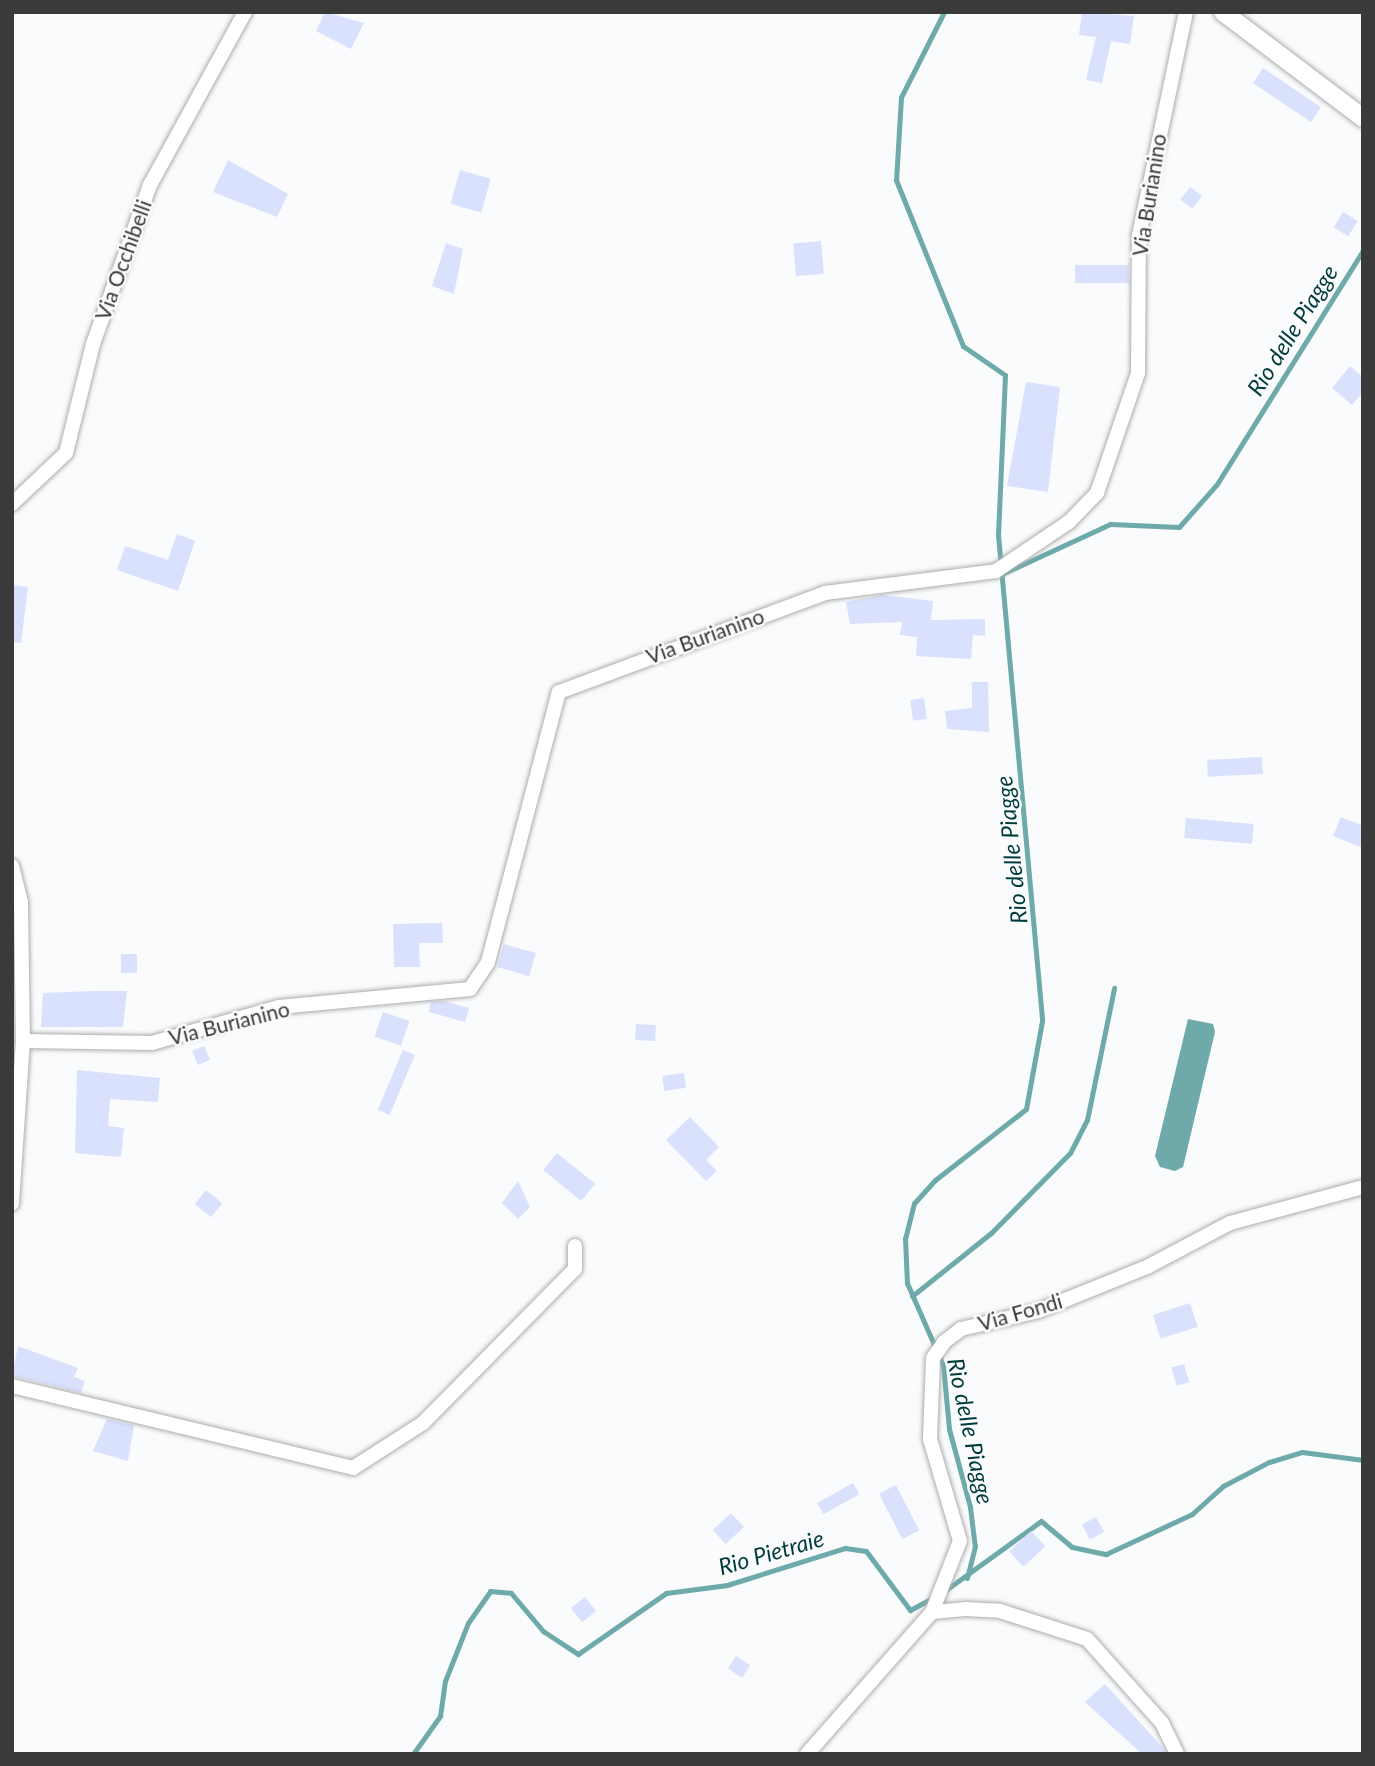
<!DOCTYPE html>
<style>
body{margin:0}
#map{position:relative;width:1375px;height:1766px;overflow:hidden;background:#fafbfc;font-family:Lato,sans-serif}
div>[style]{position:absolute}
[style*='--x']{left:calc(var(--x)*1px);top:calc(var(--y)*1px);width:calc(var(--w)*1px);rotate:calc(var(--a)*1deg)}
.water>*{inset:0;background:#6daaa9}
.stream>*{height:5px;margin:-2.5px;padding:0 2.5px;transform-origin:2.5px;border-radius:2.5px;background:#6daaa9}
.building>*{inset:0;background:#dae1fd;transform-origin:0 0}
.roads{filter:drop-shadow(0 0 2px #acadae) drop-shadow(0 0 2px #acadae)}
.minor>*{height:14px;margin:-7px;padding:0 7px;transform-origin:7px;border-radius:7px;background:#fff}
.tertiary>*{height:18px;margin:-9px;padding:0 9px;transform-origin:9px;border-radius:9px;background:#fff}
span{translate:-50% -50%;white-space:nowrap;text-align:center;line-height:1.15;-webkit-text-stroke:5px #fafbfc;paint-order:stroke}
.street-label{font-size:21px;color:#3a3a3a}
.water-label{font-size:23px;color:#003b3c;font-style:italic}
.frame{position:absolute;inset:0;border:14px solid #3a3a3a;pointer-events:none}
</style>
<div id="map">
<div class="water">
<i style="clip-path:polygon(1188px 1019px,1213px 1024px,1215px 1032px,1183px 1167px,1175px 1171px,1160px 1167px,1155px 1156px)"></i>
</div>
<div class="stream">
<i style="--x:944;--y:12;--w:95;--a:116.8"></i>
<i style="--x:901;--y:97;--w:83;--a:93.4"></i>
<i style="--x:896;--y:180;--w:179;--a:68"></i>
<i style="--x:963;--y:346;--w:51;--a:34.6"></i>
<i style="--x:1005;--y:375;--w:160;--a:92.5"></i>
<i style="--x:998;--y:535;--w:488;--a:84.8"></i>
<i style="--x:1042;--y:1021;--w:89;--a:100.3"></i>
<i style="--x:1026;--y:1109;--w:115;--a:142"></i>
<i style="--x:935;--y:1180;--w:31;--a:132"></i>
<i style="--x:914;--y:1203;--w:36;--a:104"></i>
<i style="--x:905;--y:1238;--w:45;--a:87.5"></i>
<i style="--x:907;--y:1283;--w:90;--a:66.3"></i>
<i style="--x:943;--y:1365;--w:64;--a:84.6"></i>
<i style="--x:949;--y:1429;--w:81;--a:74.9"></i>
<i style="--x:970;--y:1507;--w:39;--a:83"></i>
<i style="--x:975;--y:1546;--w:33;--a:104"></i>
<i style="--x:1004;--y:573;--w:117;--a:-24.8"></i>
<i style="--x:1110;--y:524;--w:69;--a:2.5"></i>
<i style="--x:1179;--y:527;--w:57;--a:-48.5"></i>
<i style="--x:1217;--y:484;--w:276;--a:-58"></i>
<i style="--x:912;--y:1296;--w:101;--a:-38.6"></i>
<i style="--x:991;--y:1233;--w:112;--a:-45.4"></i>
<i style="--x:1070;--y:1153;--w:37;--a:-63"></i>
<i style="--x:1087;--y:1120;--w:135;--a:-78.4"></i>
<i style="--x:943;--y:1592;--w:121;--a:-35.9"></i>
<i style="--x:1041;--y:1521;--w:40;--a:40"></i>
<i style="--x:1072;--y:1547;--w:35;--a:12"></i>
<i style="--x:1106;--y:1554;--w:95;--a:-24.9"></i>
<i style="--x:1192;--y:1514;--w:42;--a:-42.1"></i>
<i style="--x:1223;--y:1486;--w:52;--a:-27.6"></i>
<i style="--x:1269;--y:1462;--w:34;--a:-17"></i>
<i style="--x:1302;--y:1452;--w:62;--a:7.5"></i>
<i style="--x:413;--y:1754;--w:47;--a:-54.6"></i>
<i style="--x:440;--y:1716;--w:35;--a:-82"></i>
<i style="--x:445;--y:1681;--w:62;--a:-68.4"></i>
<i style="--x:468;--y:1623;--w:39;--a:-55"></i>
<i style="--x:490;--y:1591;--w:21;--a:5"></i>
<i style="--x:511;--y:1593;--w:50;--a:49.9"></i>
<i style="--x:543;--y:1631;--w:42;--a:33.3"></i>
<i style="--x:578;--y:1654;--w:107;--a:-34.7"></i>
<i style="--x:666;--y:1593;--w:62;--a:-7.5"></i>
<i style="--x:727;--y:1585;--w:124;--a:-17.4"></i>
<i style="--x:845;--y:1548;--w:21;--a:8"></i>
<i style="--x:866;--y:1551;--w:74;--a:53.3"></i>
<i style="--x:910;--y:1610;--w:27;--a:-28"></i>
</div>
<div class="building">
<i style="clip-path:polygon(325px 12px,364px 23px,351px 49px,316px 31px)"></i>
<i style="clip-path:polygon(1082px 12px,1134px 16px,1130px 44px,1111px 41px,1102px 83px,1086px 80px,1096px 37px,1079px 35px)"></i>
<i style="left:1263px;top:68px;width:70px;height:18px;rotate:34deg"></i>
<i style="clip-path:polygon(228px 160px,288px 194px,277px 217px,213px 192px)"></i>
<i style="left:460px;top:170px;width:32px;height:35px;rotate:16deg"></i>
<i style="left:1190px;top:187px;width:15px;height:16px;rotate:37deg"></i>
<i style="left:1343px;top:212px;width:17px;height:18px;rotate:31deg"></i>
<i style="left:821px;top:241px;width:33px;height:28px;rotate:85deg"></i>
<i style="clip-path:polygon(446px 243px,463px 249px,454px 294px,432px 286px)"></i>
<i style="left:1129px;top:265px;width:18px;height:54px;rotate:90deg"></i>
<i style="clip-path:polygon(1350px 366px,1363px 377px,1363px 392px,1352px 405px,1332px 388px)"></i>
<i style="clip-path:polygon(1026px 382px,1060px 387px,1048px 492px,1007px 486px)"></i>
<i style="clip-path:polygon(177px 534px,195px 541px,178px 591px,117px 570px,125px 546px,168px 560px)"></i>
<i style="clip-path:polygon(12px 585px,28px 587px,21px 643px,12px 642px)"></i>
<i style="clip-path:polygon(882px 595px,933px 601px,931px 620px,985px 619px,985px 636px,973px 635px,971px 659px,916px 656px,917px 637px,900px 635px,902px 622px,850px 624px,846px 602px)"></i>
<i style="clip-path:polygon(972px 682px,988px 682px,989px 732px,947px 729px,945px 711px,972px 708px)"></i>
<i style="left:924px;top:698px;width:21px;height:14px;rotate:82deg"></i>
<i style="left:1262px;top:757px;width:17px;height:55px;rotate:87deg"></i>
<i style="clip-path:polygon(1341px 817px,1363px 826px,1363px 848px,1333px 836px)"></i>
<i style="left:1186px;top:818px;width:68px;height:20px;rotate:5deg"></i>
<i style="clip-path:polygon(442px 923px,443px 943px,419px 943px,420px 967px,394px 967px,393px 924px)"></i>
<i style="left:504px;top:944px;width:33px;height:24px;rotate:16deg"></i>
<i style="left:121px;top:954px;width:16px;height:19px"></i>
<i style="clip-path:polygon(93px 991px,127px 991px,123px 1027px,41px 1027px,43px 993px)"></i>
<i style="clip-path:polygon(444px 1001px,469px 1008px,465px 1022px,429px 1012px,431px 1002px)"></i>
<i style="left:383px;top:1012px;width:28px;height:26px;rotate:19deg"></i>
<i style="left:636px;top:1024px;width:20px;height:16px;rotate:3deg"></i>
<i style="left:204px;top:1046px;width:15px;height:13px;rotate:67deg"></i>
<i style="left:403px;top:1050px;width:13px;height:65px;rotate:23deg"></i>
<i style="clip-path:polygon(77px 1070px,160px 1078px,158px 1102px,110px 1099px,108px 1126px,124px 1128px,121px 1157px,75px 1153px)"></i>
<i style="left:684px;top:1073px;width:15px;height:22px;rotate:82deg"></i>
<i style="clip-path:polygon(690px 1117px,719px 1147px,706px 1160px,717px 1171px,706px 1181px,666px 1140px)"></i>
<i style="left:557px;top:1153px;width:49px;height:22px;rotate:39deg"></i>
<i style="clip-path:polygon(518px 1181px,530px 1207px,518px 1219px,502px 1203px)"></i>
<i style="left:206px;top:1190px;width:21px;height:18px;rotate:39deg"></i>
<i style="left:1190px;top:1303px;width:25px;height:39px;rotate:72deg"></i>
<i style="clip-path:polygon(18px 1346px,78px 1368px,74px 1377px,85px 1381px,81px 1393px,12px 1376px)"></i>
<i style="left:1184px;top:1364px;width:19px;height:13px;rotate:74deg"></i>
<i style="clip-path:polygon(107px 1419px,134px 1425px,128px 1461px,93px 1451px)"></i>
<i style="left:853px;top:1483px;width:13px;height:41px;rotate:61deg"></i>
<i style="left:896px;top:1485px;width:51px;height:19px;rotate:63deg"></i>
<i style="left:731px;top:1513px;width:19px;height:25px;rotate:47deg"></i>
<i style="left:1096px;top:1517px;width:17px;height:16px;rotate:62deg"></i>
<i style="left:1031px;top:1531px;width:21px;height:30px;rotate:47deg"></i>
<i style="left:585px;top:1597px;width:18px;height:18px;rotate:52deg"></i>
<i style="left:736px;top:1656px;width:17px;height:15px;rotate:33deg"></i>
<i style="clip-path:polygon(1105px 1684px,1165px 1750px,1166px 1754px,1142px 1754px,1085px 1702px)"></i>
</div>
<div class="roads">
<div class="minor">
<i style="--x:12;--y:504;--w:74;--a:-43.4"></i>
<i style="--x:66;--y:453;--w:112;--a:-76.1"></i>
<i style="--x:93;--y:344;--w:169;--a:-70.3"></i>
<i style="--x:150;--y:185;--w:197;--a:-61.2"></i>
<i style="--x:12;--y:866;--w:37;--a:76"></i>
<i style="--x:21;--y:902;--w:139;--a:89.2"></i>
<i style="--x:23;--y:1041;--w:163;--a:93.9"></i>
<i style="--x:23;--y:1041;--w:129;--a:0.9"></i>
<i style="--x:152;--y:1043;--w:132;--a:-15.8"></i>
<i style="--x:279;--y:1007;--w:192;--a:-5.4"></i>
<i style="--x:470;--y:989;--w:32;--a:-56"></i>
<i style="--x:488;--y:962;--w:279;--a:-75.3"></i>
<i style="--x:559;--y:692;--w:284;--a:-20.4"></i>
<i style="--x:825;--y:593;--w:172;--a:-7.3"></i>
<i style="--x:996;--y:571;--w:88;--a:-33.9"></i>
<i style="--x:1069;--y:522;--w:40;--a:-46"></i>
<i style="--x:1097;--y:493;--w:127;--a:-71.1"></i>
<i style="--x:1138;--y:373;--w:138;--a:-89.6"></i>
<i style="--x:1139;--y:235;--w:228;--a:-78.1"></i>
<i style="--x:12;--y:1386;--w:351;--a:13.5"></i>
<i style="--x:353;--y:1468;--w:83;--a:-32.7"></i>
<i style="--x:423;--y:1423;--w:216;--a:-45.4"></i>
<i style="--x:575;--y:1269;--w:23;--a:-90"></i>
<i style="--x:932;--y:1612;--w:76;--a:-68.5"></i>
<i style="--x:960;--y:1541;--w:106;--a:-106.4"></i>
<i style="--x:930;--y:1439;--w:81;--a:-87.9"></i>
<i style="--x:933;--y:1358;--w:19;--a:-55"></i>
<i style="--x:944;--y:1342;--w:21;--a:-37"></i>
<i style="--x:961;--y:1329;--w:79;--a:-13.2"></i>
<i style="--x:1038;--y:1311;--w:118;--a:-22"></i>
<i style="--x:1147;--y:1267;--w:94;--a:-27.9"></i>
<i style="--x:1230;--y:1223;--w:138;--a:-15.1"></i>
<i style="--x:807;--y:1754;--w:189;--a:-48.6"></i>
<i style="--x:932;--y:1612;--w:33;--a:-5"></i>
<i style="--x:965;--y:1609;--w:35;--a:3"></i>
<i style="--x:1000;--y:1611;--w:91;--a:17.8"></i>
<i style="--x:1087;--y:1639;--w:113;--a:48.2"></i>
<i style="--x:1162;--y:1723;--w:34;--a:64"></i>
</div>
<div class="tertiary">
<i style="--x:1223;--y:12;--w:176;--a:37.1"></i>
</div>
</div>
<div class="street-label">
<span style="left:1149px;top:195px;rotate:-81deg">Via Burianino</span>
<span style="left:123px;top:260px;rotate:-70deg">Via Occhibelli</span>
<span style="left:705px;top:636px;rotate:-20deg">Via Burianino</span>
<span style="left:229px;top:1023px;rotate:-14deg">Via Burianino</span>
<span style="left:1020px;top:1312px;rotate:-16deg">Via Fondi</span>
</div>
<div class="water-label">
<span style="left:1292px;top:330px;rotate:-58deg">Rio delle Piagge</span>
<span style="left:1011px;top:850px;rotate:-96deg">Rio delle Piagge</span>
<span style="left:971px;top:1431px;rotate:78deg">Rio delle Piagge</span>
<span style="left:771px;top:1552px;rotate:-16deg">Rio Pietraie</span>
</div>
<div class="frame"></div>
</div>
